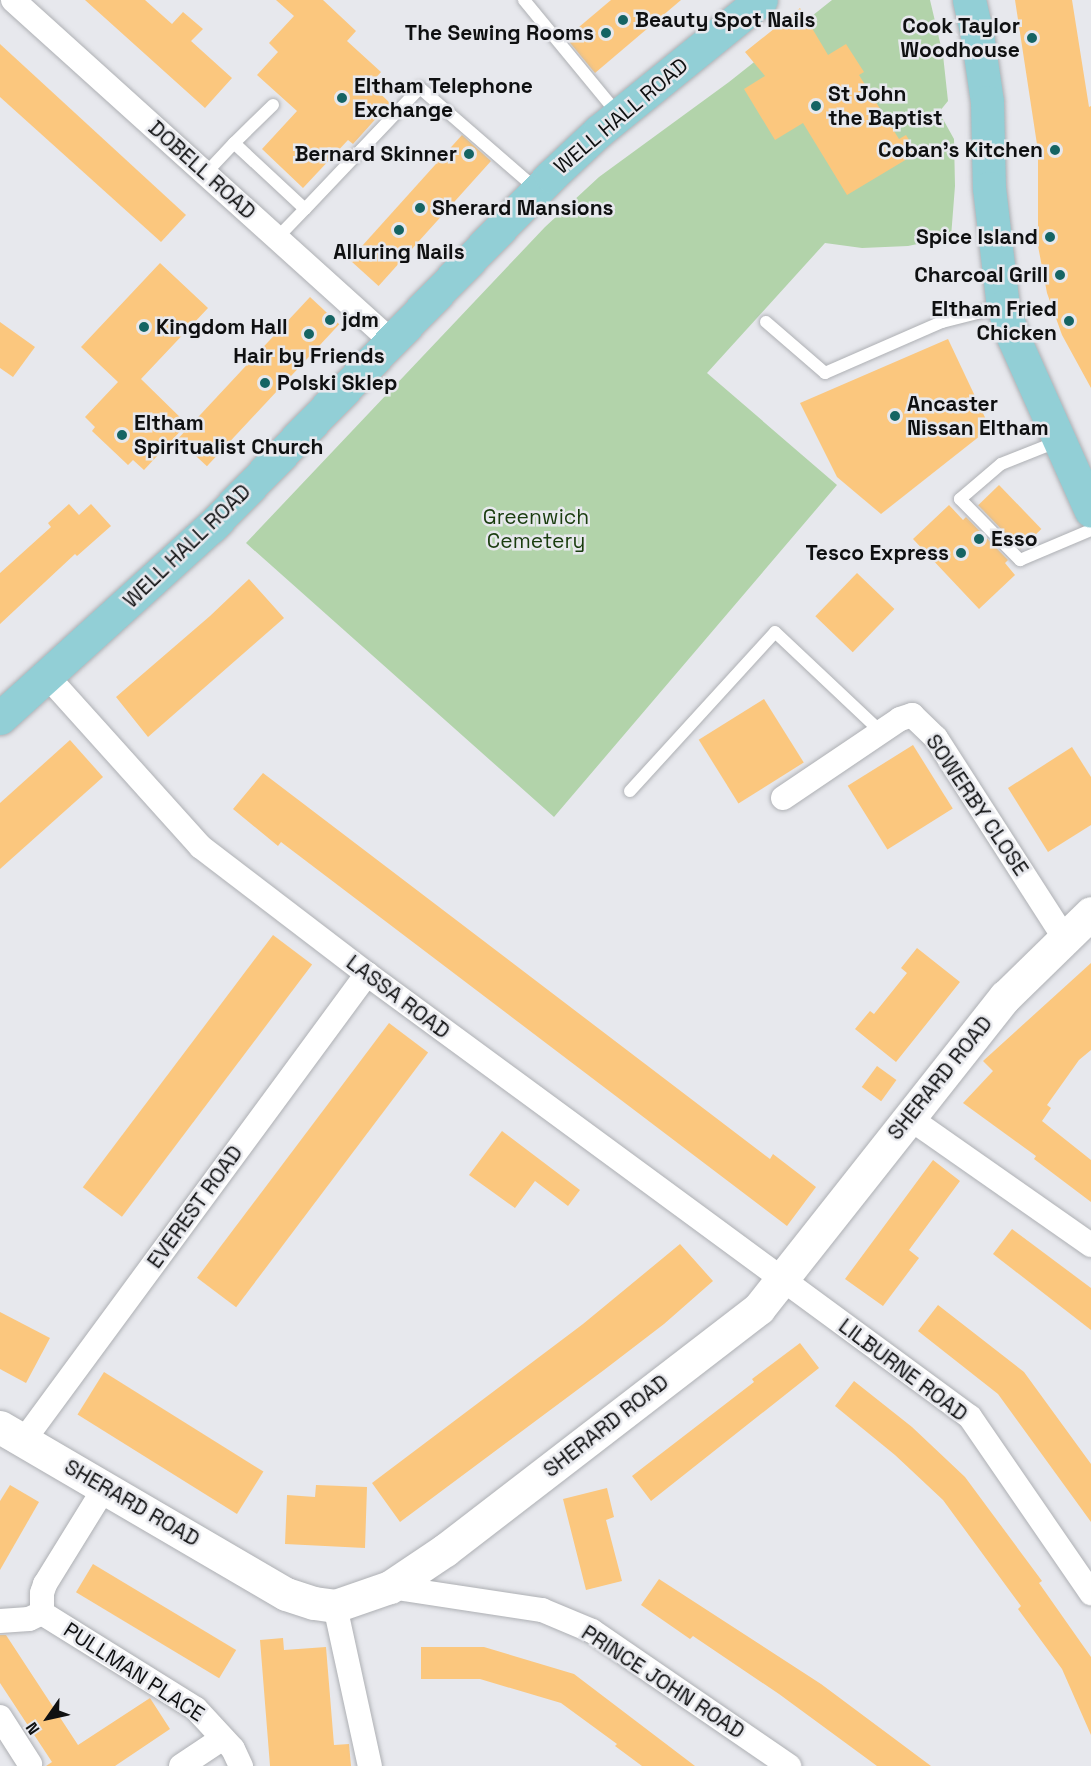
<!DOCTYPE html>
<style>
body{margin:0}
#map{position:relative;width:1091px;height:1766px;overflow:hidden;background:#e7e8ed;font-family:"Space Grotesk",sans-serif}
div>[style]{position:absolute}
[style*='--x']{left:calc(var(--x)*1px);top:calc(var(--y)*1px);width:calc(var(--w)*1px);rotate:calc(var(--a)*1deg)}
.green>*{inset:0;background:#b2d3aa}
.building>*{inset:0;background:#fbc77e;transform-origin:0 0}
.roads{filter:drop-shadow(0 0 2px #aeb0b4) drop-shadow(0 0 2px #aeb0b4)}
.lane>*{height:12px;margin:-6px;padding:0 6px;transform-origin:6px;border-radius:6px;background:#fff}
.street>*{height:24px;margin:-12px;padding:0 12px;transform-origin:12px;border-radius:12px;background:#fff}
.secondary>*{height:33px;margin:-16.5px;padding:0 16.5px;transform-origin:16.5px;border-radius:16.5px;background:#fff}
.primary>*{height:33px;margin:-16.5px;padding:0 16.5px;transform-origin:16.5px;border-radius:16.5px;background:#92cfd6}
.dots>*{width:16px;height:16px;translate:-50% -50%;box-sizing:border-box;border:3px solid #e7e8ed;border-radius:50%}
span{translate:-50% -50%;white-space:nowrap;text-align:center;line-height:1.15;-webkit-text-stroke:5px #e7e8ed;paint-order:stroke}
.poi-label{font-size:21px;color:#0f1011;font-weight:700}
.left{translate:0 -50%;text-align:left}
.right{translate:-100% -50%;text-align:right}
.street-label{font-size:21px;color:#0f1011}
.park-label{font-size:21px;color:#193c0e}
.north{position:absolute;left:18px;top:1688px;width:60px;height:60px;-webkit-text-stroke:4px #e7e8ed;paint-order:stroke;rotate:236deg;font-size:16px;font-weight:700;line-height:24px;text-align:center;color:#0f1011}
.north::after{content:'';display:block;margin:auto;width:21px;height:27px;background:#0f1011;clip-path:polygon(50% 0,100% 100%,50% 72%,0 100%)}
</style>
<div id="map">
<div class="green">
<i style="clip-path:polygon(832px 0,930px 0,943px 55px,948px 101px,939px 112px,954px 139px,955px 186px,951px 237px,908px 246px,862px 248px,825px 243px,707px 373px,837px 485px,554px 817px,246px 543px,545px 227px,599px 177px,729px 82px)"></i>
</div>
<div class="building">
<i style="clip-path:polygon(85px 0,145px 0,172px 24px,183px 12px,203px 29px,191px 41px,232px 78px,205px 108px)"></i>
<i style="clip-path:polygon(276px 0,323px 0,356px 31px,347px 41px,381px 72px,370px 84px,390px 103px,353px 144px,348px 140px,303px 188px,262px 149px,297px 111px,257px 75px,278px 52px,269px 43px,294px 16px)"></i>
<i style="clip-path:polygon(611px 0,681px 0,595px 73px,566px 38px)"></i>
<i style="clip-path:polygon(1015px 0,1072px 0,1089px 107px,1091px 106px,1091px 388px,1062px 335px,1047px 293px,1038px 246px,1038px 151px)"></i>
<i style="clip-path:polygon(800px 8px,828px 55px,846px 44px,864px 72px,859px 75px,899px 139px,906px 135px,917px 153px,847px 195px,803px 123px,775px 140px,744px 89px,765px 76px,745px 52px)"></i>
<i style="clip-path:polygon(0 44px,186px 215px,161px 242px,0 97px)"></i>
<i style="left:462px;top:135px;width:39px;height:168px;rotate:42deg"></i>
<i style="clip-path:polygon(160px 263px,208px 308px,141px 379px,187px 424px,144px 470px,133px 460px,128px 465px,92px 431px,95px 427px,85px 417px,118px 382px,81px 347px)"></i>
<i style="left:310px;top:297px;width:40px;height:194px;rotate:43deg"></i>
<i style="clip-path:polygon(0 322px,35px 347px,13px 377px,0 368px)"></i>
<i style="clip-path:polygon(948px 339px,990px 428px,881px 514px,837px 477px,800px 403px)"></i>
<i style="left:999px;top:485px;width:61px;height:29px;rotate:46deg"></i>
<i style="clip-path:polygon(69px 504px,79px 515px,91px 504px,111px 526px,77px 556px,75px 554px,0 624px,0 573px,51px 527px,48px 523px)"></i>
<i style="clip-path:polygon(949px 505px,963px 520px,966px 517px,1008px 560px,1005px 563px,1015px 575px,979px 609px,913px 539px)"></i>
<i style="left:857px;top:573px;width:52px;height:60px;rotate:44deg"></i>
<i style="clip-path:polygon(249px 579px,284px 618px,148px 737px,116px 697px,210px 616px)"></i>
<i style="left:764px;top:699px;width:75px;height:77px;rotate:58deg"></i>
<i style="clip-path:polygon(70px 740px,103px 777px,0 869px,0 803px)"></i>
<i style="left:913px;top:745px;width:75px;height:77px;rotate:58deg"></i>
<i style="clip-path:polygon(1072px 747px,1091px 777px,1091px 825px,1048px 852px,1008px 788px)"></i>
<i style="clip-path:polygon(263px 773px,770px 1159px,773px 1154px,816px 1187px,787px 1226px,281px 842px,278px 846px,233px 809px)"></i>
<i style="left:273px;top:935px;width:49px;height:316px;rotate:37deg"></i>
<i style="clip-path:polygon(917px 948px,960px 982px,896px 1062px,855px 1029px,870px 1011px,874px 1014px,907px 973px,901px 968px)"></i>
<i style="clip-path:polygon(1091px 963px,1091px 1050px,1079px 1060px,1047px 1105px,1051px 1108px,1042px 1121px,1091px 1160px,1091px 1202px,1034px 1159px,1036px 1156px,963px 1103px,993px 1071px,983px 1061px)"></i>
<i style="left:389px;top:1023px;width:49px;height:319px;rotate:37deg"></i>
<i style="left:877px;top:1066px;width:24px;height:26px;rotate:36deg"></i>
<i style="clip-path:polygon(502px 1131px,580px 1190px,568px 1206px,535px 1181px,515px 1208px,469px 1175px)"></i>
<i style="clip-path:polygon(933px 1160px,960px 1181px,909px 1250px,919px 1258px,883px 1306px,845px 1279px)"></i>
<i style="clip-path:polygon(1012px 1229px,1091px 1288px,1091px 1330px,993px 1254px)"></i>
<i style="clip-path:polygon(680px 1244px,713px 1281px,664px 1324px,604px 1370px,400px 1522px,372px 1483px,583px 1324px)"></i>
<i style="clip-path:polygon(938px 1305px,1024px 1372px,1091px 1464px,1091px 1522px,998px 1394px,918px 1331px)"></i>
<i style="clip-path:polygon(0 1312px,50px 1338px,26px 1383px,0 1369px)"></i>
<i style="clip-path:polygon(800px 1343px,819px 1368px,651px 1501px,632px 1476px,754px 1382px,752px 1379px)"></i>
<i style="left:104px;top:1372px;width:188px;height:50px;rotate:32deg"></i>
<i style="clip-path:polygon(854px 1381px,912px 1427px,965px 1477px,1042px 1581px,1039px 1583px,1091px 1657px,1091px 1735px,1062px 1669px,1018px 1609px,1021px 1606px,943px 1500px,895px 1455px,835px 1406px)"></i>
<i style="clip-path:polygon(10px 1485px,39px 1502px,0 1570px,0 1501px)"></i>
<i style="clip-path:polygon(316px 1485px,367px 1487px,365px 1548px,285px 1544px,287px 1495px,315px 1497px)"></i>
<i style="clip-path:polygon(607px 1488px,614px 1517px,606px 1520px,622px 1581px,586px 1590px,563px 1499px)"></i>
<i style="left:93px;top:1564px;width:167px;height:33px;rotate:31deg"></i>
<i style="clip-path:polygon(659px 1579px,821px 1684px,931px 1766px,877px 1766px,779px 1694px,693px 1636px,690px 1639px,641px 1605px)"></i>
<i style="clip-path:polygon(0 1635px,6px 1635px,78px 1745px,150px 1698px,170px 1729px,115px 1766px,46px 1766px,52px 1762px,0 1683px)"></i>
<i style="clip-path:polygon(283px 1638px,284px 1650px,326px 1647px,334px 1745px,349px 1744px,351px 1766px,270px 1766px,260px 1640px)"></i>
<i style="clip-path:polygon(421px 1647px,484px 1647px,574px 1674px,695px 1766px,642px 1766px,615px 1746px,617px 1744px,561px 1703px,480px 1679px,421px 1679px)"></i>
</div>
<div class="roads">
<div class="lane">
<i style="--x:524;--y:0;--w:148;--a:50.5"></i>
<i style="--x:273;--y:105;--w:54;--a:135.7"></i>
<i style="--x:234;--y:143;--w:97;--a:42.9"></i>
<i style="--x:305;--y:209;--w:167;--a:-46.5"></i>
<i style="--x:420;--y:88;--w:154;--a:41"></i>
<i style="--x:205;--y:174;--w:42;--a:-46.9"></i>
<i style="--x:278;--y:237;--w:39;--a:-46"></i>
<i style="--x:766;--y:322;--w:78;--a:40.8"></i>
<i style="--x:825;--y:373;--w:128;--a:-23.6"></i>
<i style="--x:942;--y:322;--w:61;--a:-14.3"></i>
<i style="--x:1059;--y:441;--w:62;--a:158.4"></i>
<i style="--x:1001;--y:464;--w:54;--a:139.5"></i>
<i style="--x:960;--y:499;--w:86;--a:45.5"></i>
<i style="--x:1020;--y:560;--w:77;--a:-22.9"></i>
<i style="--x:630;--y:791;--w:215;--a:-47.6"></i>
<i style="--x:775;--y:632;--w:146;--a:43.3"></i>
</div>
<div class="street">
<i style="--x:13;--y:0;--w:509;--a:42.05"></i>
<i style="--x:47;--y:676;--w:230;--a:48"></i>
<i style="--x:201;--y:847;--w:209;--a:37.4"></i>
<i style="--x:367;--y:974;--w:748;--a:36.3"></i>
<i style="--x:970;--y:1417;--w:214;--a:55.5"></i>
<i style="--x:783;--y:798;--w:141;--a:-34"></i>
<i style="--x:900;--y:719;--w:13;--a:-18"></i>
<i style="--x:912;--y:715;--w:33;--a:44"></i>
<i style="--x:936;--y:738;--w:237;--a:57.3"></i>
<i style="--x:908;--y:1117;--w:223;--a:35"></i>
<i style="--x:24;--y:1440;--w:579;--a:-53.65"></i>
<i style="--x:105;--y:1487;--w:114;--a:121.7"></i>
<i style="--x:45;--y:1584;--w:9;--a:108"></i>
<i style="--x:42;--y:1593;--w:20;--a:90"></i>
<i style="--x:42;--y:1613;--w:181;--a:31.9"></i>
<i style="--x:196;--y:1709;--w:54;--a:47.2"></i>
<i style="--x:233;--y:1749;--w:19;--a:65"></i>
<i style="--x:390;--y:1587;--w:154;--a:8.6"></i>
<i style="--x:542;--y:1610;--w:54;--a:22.8"></i>
<i style="--x:592;--y:1631;--w:239;--a:34.4"></i>
<i style="--x:335;--y:1606;--w:164;--a:77.7"></i>
<i style="--x:0;--y:1621;--w:29;--a:-4"></i>
<i style="--x:29;--y:1619;--w:14;--a:-25"></i>
<i style="--x:0;--y:1717;--w:56;--a:57.4"></i>
<i style="--x:181;--y:1766;--w:50;--a:-33.7"></i>
</div>
<div class="secondary">
<i style="--x:0;--y:1427;--w:331;--a:30.3"></i>
<i style="--x:286;--y:1594;--w:29;--a:18"></i>
<i style="--x:314;--y:1603;--w:21;--a:8"></i>
<i style="--x:335;--y:1606;--w:58;--a:-19.1"></i>
<i style="--x:390;--y:1587;--w:66;--a:-33.9"></i>
<i style="--x:445;--y:1550;--w:396;--a:-37.6"></i>
<i style="--x:759;--y:1308;--w:397;--a:-51.7"></i>
<i style="--x:1005;--y:997;--w:120;--a:-44.3"></i>
</div>
<div class="primary">
<i style="--x:969;--y:0;--w:35;--a:77"></i>
<i style="--x:977;--y:34;--w:69;--a:81.6"></i>
<i style="--x:987;--y:102;--w:86;--a:88.7"></i>
<i style="--x:989;--y:188;--w:120;--a:83.3"></i>
<i style="--x:1003;--y:307;--w:34;--a:71"></i>
<i style="--x:1014;--y:339;--w:188;--a:65.9"></i>
<i style="--x:0;--y:718;--w:285;--a:-42.2"></i>
<i style="--x:211;--y:527;--w:489;--a:-45.9"></i>
<i style="--x:551;--y:176;--w:66;--a:-43.2"></i>
<i style="--x:599;--y:131;--w:208;--a:-39"></i>
</div>
</div>
<div class="dots">
<i style="left:623px;top:20px;background:#156463"></i>
<i style="left:606px;top:33px;background:#156463"></i>
<i style="left:1032px;top:38px;background:#156463"></i>
<i style="left:342px;top:98px;background:#156463"></i>
<i style="left:816px;top:106px;background:#156463"></i>
<i style="left:1055px;top:150px;background:#156463"></i>
<i style="left:469px;top:154px;background:#156463"></i>
<i style="left:420px;top:208px;background:#156463"></i>
<i style="left:399px;top:230px;background:#156463"></i>
<i style="left:1050px;top:237px;background:#156463"></i>
<i style="left:1060px;top:275px;background:#156463"></i>
<i style="left:330px;top:320px;background:#156463"></i>
<i style="left:1069px;top:321px;background:#156463"></i>
<i style="left:144px;top:327px;background:#156463"></i>
<i style="left:309px;top:334px;background:#156463"></i>
<i style="left:265px;top:383px;background:#156463"></i>
<i style="left:895px;top:416px;background:#156463"></i>
<i style="left:122px;top:435px;background:#156463"></i>
<i style="left:979px;top:539px;background:#156463"></i>
<i style="left:961px;top:553px;background:#156463"></i>
</div>
<div class="poi-label">
<span class="left" style="left:635px;top:20px">Beauty Spot Nails</span>
<span class="right" style="left:1020px;top:38px">Cook Taylor<br>Woodhouse</span>
<span class="right" style="left:594px;top:33px">The Sewing Rooms</span>
<span class="left" style="left:354px;top:98px">Eltham Telephone<br>Exchange</span>
<span class="left" style="left:828px;top:106px">St John<br>the Baptist</span>
<span class="right" style="left:1043px;top:150px">Coban's Kitchen</span>
<span class="right" style="left:457px;top:154px">Bernard Skinner</span>
<span class="left" style="left:432px;top:208px">Sherard Mansions</span>
<span class="right" style="left:1038px;top:237px">Spice Island</span>
<span style="left:399px;top:252px">Alluring Nails</span>
<span class="right" style="left:1048px;top:275px">Charcoal Grill</span>
<span class="right" style="left:1057px;top:321px">Eltham Fried<br>Chicken</span>
<span class="left" style="left:342px;top:320px">jdm</span>
<span class="left" style="left:156px;top:327px">Kingdom Hall</span>
<span style="left:309px;top:356px">Hair by Friends</span>
<span class="left" style="left:277px;top:383px">Polski Sklep</span>
<span class="left" style="left:907px;top:416px">Ancaster<br>Nissan Eltham</span>
<span class="left" style="left:134px;top:435px">Eltham<br>Spiritualist Church</span>
<span class="left" style="left:991px;top:539px">Esso</span>
<span class="right" style="left:949px;top:553px">Tesco Express</span>
</div>
<div class="street-label">
<span style="left:621px;top:116px;rotate:-40deg">WELL HALL ROAD</span>
<span style="left:202px;top:170px;rotate:42deg">DOBELL ROAD</span>
<span style="left:187px;top:546px;rotate:-44deg">WELL HALL ROAD</span>
<span style="left:977px;top:805px;rotate:56deg">SOWERBY CLOSE</span>
<span style="left:398px;top:997px;rotate:37deg">LASSA ROAD</span>
<span style="left:940px;top:1078px;rotate:-51deg">SHERARD ROAD</span>
<span style="left:195px;top:1207px;rotate:-54deg">EVEREST ROAD</span>
<span style="left:903px;top:1370px;rotate:37deg">LILBURNE ROAD</span>
<span style="left:606px;top:1426px;rotate:-38deg">SHERARD ROAD</span>
<span style="left:132px;top:1503px;rotate:30deg">SHERARD ROAD</span>
<span style="left:134px;top:1672px;rotate:33deg">PULLMAN PLACE</span>
<span style="left:663px;top:1682px;rotate:33deg">PRINCE JOHN ROAD</span>
</div>
<div class="park-label">
<span style="left:536px;top:529px">Greenwich<br>Cemetery</span>
</div>
<div class="north">N</div>
</div>
